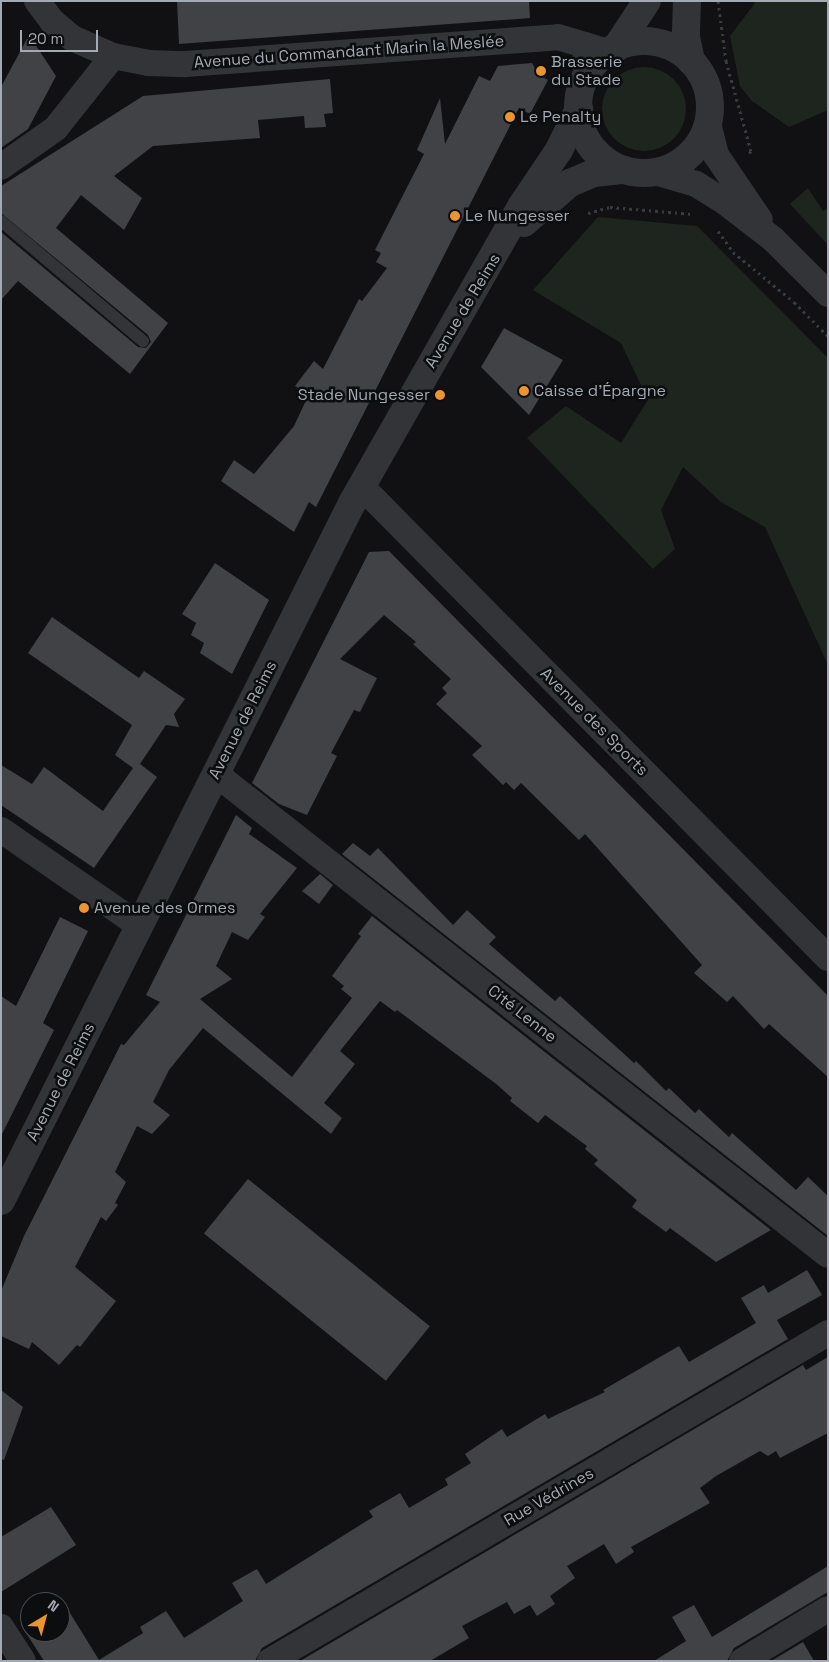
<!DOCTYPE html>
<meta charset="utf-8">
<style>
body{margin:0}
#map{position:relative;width:829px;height:1662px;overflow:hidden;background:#111113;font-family:"Space Grotesk",sans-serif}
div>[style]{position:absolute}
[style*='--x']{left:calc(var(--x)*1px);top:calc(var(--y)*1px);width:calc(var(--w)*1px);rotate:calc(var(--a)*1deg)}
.green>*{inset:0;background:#1e251e}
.round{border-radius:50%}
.building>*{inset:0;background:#404246;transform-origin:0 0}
.path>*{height:3px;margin-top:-1.5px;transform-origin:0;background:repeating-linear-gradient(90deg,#383b3f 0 2.5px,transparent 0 6.5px)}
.service>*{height:12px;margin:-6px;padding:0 6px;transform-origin:6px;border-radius:6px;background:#323438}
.minor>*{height:26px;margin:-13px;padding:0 13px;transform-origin:13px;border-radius:13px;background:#323438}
.tertiary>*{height:28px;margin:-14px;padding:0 14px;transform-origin:14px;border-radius:14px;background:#323438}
.tertiary>.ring{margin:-14px;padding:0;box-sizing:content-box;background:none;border:28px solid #323438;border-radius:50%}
.dots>*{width:14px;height:14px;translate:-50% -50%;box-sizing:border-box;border:2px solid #0c0d0e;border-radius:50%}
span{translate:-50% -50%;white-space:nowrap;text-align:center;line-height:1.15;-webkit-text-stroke:5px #0c0d0e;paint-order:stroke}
.street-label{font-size:16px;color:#a3aab3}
.poi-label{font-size:16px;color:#a3aab3}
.left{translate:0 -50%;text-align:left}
.right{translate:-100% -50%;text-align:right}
.frame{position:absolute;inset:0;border:2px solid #a3aab3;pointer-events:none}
.north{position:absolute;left:20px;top:1592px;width:50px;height:50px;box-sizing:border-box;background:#0c0d0e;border:1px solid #484c50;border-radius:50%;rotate:37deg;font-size:14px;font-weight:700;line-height:20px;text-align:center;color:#a3aab3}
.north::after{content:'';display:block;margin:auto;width:18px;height:22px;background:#ec9430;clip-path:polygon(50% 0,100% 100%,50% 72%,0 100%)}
.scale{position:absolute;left:20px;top:30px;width:78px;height:22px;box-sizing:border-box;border:2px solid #a3aab3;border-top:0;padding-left:6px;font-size:15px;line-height:18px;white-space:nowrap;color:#a3aab3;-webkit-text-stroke:4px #0c0d0e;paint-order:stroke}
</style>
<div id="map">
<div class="green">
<i style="clip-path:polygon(753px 1px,828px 1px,828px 110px,789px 127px,752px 101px,740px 86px,730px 36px,755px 3px)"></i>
<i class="round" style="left:602px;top:67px;width:84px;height:84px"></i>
<i style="clip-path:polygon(808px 188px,823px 211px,828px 208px,828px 245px,790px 204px)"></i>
<i style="clip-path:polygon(598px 217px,697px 226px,828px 358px,828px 665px,765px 527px,721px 502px,683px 467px,661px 510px,675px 549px,653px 569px,527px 438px,566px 406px,621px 443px,648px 400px,621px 343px,533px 290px)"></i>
</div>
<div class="building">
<i style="clip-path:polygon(177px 1px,529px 1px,530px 18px,179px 44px)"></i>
<i style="clip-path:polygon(29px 35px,56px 76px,28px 129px,1px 148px,1px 87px)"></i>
<i style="clip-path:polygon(532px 63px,539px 75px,548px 80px,530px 114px,519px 108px,316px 507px,309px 502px,294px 532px,221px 481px,234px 460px,254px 474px,294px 426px,309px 394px,295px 386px,314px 361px,323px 369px,359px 299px,362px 301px,387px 268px,376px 262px,381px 253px,375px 250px,424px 154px,417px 150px,440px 98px,445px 144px,479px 76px,490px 81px,498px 66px)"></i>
<i style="clip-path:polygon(330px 79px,333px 113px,324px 114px,326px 127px,305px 128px,304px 116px,258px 120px,260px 138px,153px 146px,114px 176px,142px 198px,124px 230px,81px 195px,56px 228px,168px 323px,130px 374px,18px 281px,1px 300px,1px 232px,138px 347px,146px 348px,151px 342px,148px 335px,1px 213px,1px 186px,143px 96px)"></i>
<i style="clip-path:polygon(504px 328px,563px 360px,529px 415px,481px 367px)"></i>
<i style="clip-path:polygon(389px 551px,828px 996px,828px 1077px,769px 1024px,764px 1029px,733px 996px,727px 1002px,694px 973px,702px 965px,585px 834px,579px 840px,521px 783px,514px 790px,506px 782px,503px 785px,472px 755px,482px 746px,436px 704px,447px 693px,442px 688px,451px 679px,413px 644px,416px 642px,384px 615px,340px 659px,377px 678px,360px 712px,354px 710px,331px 753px,337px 756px,307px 815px,279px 804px,252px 783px,369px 552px)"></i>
<i style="clip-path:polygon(215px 563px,269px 600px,232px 674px,200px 653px,204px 643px,191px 635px,196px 623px,182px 614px)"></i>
<i style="clip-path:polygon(52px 617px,139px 678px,144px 671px,185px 699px,174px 714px,179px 727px,166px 725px,140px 764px,157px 777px,94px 868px,1px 805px,1px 765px,32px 784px,44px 767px,103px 811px,133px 768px,115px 755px,132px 725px,28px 653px)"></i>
<i style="clip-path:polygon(236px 815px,252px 828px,249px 834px,297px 868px,260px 914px,265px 917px,248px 940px,232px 932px,216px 966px,232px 979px,200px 999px,292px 1077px,352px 998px,341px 989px,344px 986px,332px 976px,361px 936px,358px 934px,372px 916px,771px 1230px,716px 1262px,670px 1228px,666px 1232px,632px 1207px,637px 1200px,594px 1164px,598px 1160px,585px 1149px,587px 1146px,545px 1115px,538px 1123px,510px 1101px,512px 1098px,495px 1083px,397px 1010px,395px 1012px,380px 1001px,340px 1051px,355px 1064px,324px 1103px,342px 1118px,331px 1134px,203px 1028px,169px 1070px,153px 1102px,170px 1115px,152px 1134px,137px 1126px,115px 1172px,126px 1182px,115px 1203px,118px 1205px,106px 1221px,101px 1217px,75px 1267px,116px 1301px,80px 1347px,77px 1345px,59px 1365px,32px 1342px,29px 1349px,1px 1336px,1px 1291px,24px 1236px,121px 1044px,124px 1045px,160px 1002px,146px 995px)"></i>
<i style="clip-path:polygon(353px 843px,370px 856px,378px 848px,453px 925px,467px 910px,496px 937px,489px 944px,555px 1001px,560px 996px,634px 1063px,636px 1061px,666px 1091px,669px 1088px,695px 1113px,699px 1109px,729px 1137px,732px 1133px,796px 1190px,808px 1177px,828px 1196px,828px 1236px,342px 854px)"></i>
<i style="clip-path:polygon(320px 874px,333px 885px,319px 904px,302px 891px)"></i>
<i style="clip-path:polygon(60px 917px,88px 931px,43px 1023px,54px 1030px,1px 1136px,1px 996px,16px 1006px)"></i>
<i style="left:248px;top:1179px;width:234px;height:70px;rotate:39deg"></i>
<i style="clip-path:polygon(807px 1270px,822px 1295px,777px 1320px,788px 1339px,262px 1648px,255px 1661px,44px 1661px,21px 1625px,30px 1619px,30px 1632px,60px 1632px,58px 1602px,62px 1600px,99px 1660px,143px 1633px,140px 1627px,166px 1611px,184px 1638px,243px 1601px,232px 1583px,257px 1569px,266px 1584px,373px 1517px,369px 1511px,400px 1493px,409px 1508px,448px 1485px,445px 1479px,471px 1463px,465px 1454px,502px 1429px,507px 1437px,545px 1414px,548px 1419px,556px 1415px,605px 1392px,603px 1390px,679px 1346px,689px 1362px,756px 1323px,741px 1298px,764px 1285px,768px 1293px)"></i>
<i style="clip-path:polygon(828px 1357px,828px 1433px,780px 1458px,776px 1451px,768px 1456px,760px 1451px,716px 1476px,700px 1488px,710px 1503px,631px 1547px,634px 1552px,616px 1564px,604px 1544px,567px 1566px,575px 1578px,550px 1596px,555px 1604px,537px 1616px,530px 1605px,514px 1614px,507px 1602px,462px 1626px,469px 1638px,430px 1661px,300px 1661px,803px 1365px,806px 1370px)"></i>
<i style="clip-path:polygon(1px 1390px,23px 1407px,4px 1460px,1px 1459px)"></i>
<i style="clip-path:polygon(51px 1507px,76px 1545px,1px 1592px,1px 1537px)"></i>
<i style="clip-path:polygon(828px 1566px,828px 1592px,734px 1648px,727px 1661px,654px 1661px,686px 1641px,672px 1617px,694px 1605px,712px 1637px)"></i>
<i style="clip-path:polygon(803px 1642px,814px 1661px,771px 1661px)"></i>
</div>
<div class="path">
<i style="--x:718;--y:1;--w:61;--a:82.4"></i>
<i style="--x:726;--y:61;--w:93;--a:74.5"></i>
<i style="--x:751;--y:151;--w:6;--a:129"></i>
<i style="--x:588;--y:213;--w:23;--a:-15"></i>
<i style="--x:610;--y:207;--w:83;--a:4.8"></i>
<i style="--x:718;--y:231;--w:26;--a:54"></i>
<i style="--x:733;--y:252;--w:79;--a:39.3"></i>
<i style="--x:794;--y:302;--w:48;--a:45"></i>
</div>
<div class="service">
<i style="--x:1;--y:221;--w:186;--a:40.2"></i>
</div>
<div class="minor">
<i style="--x:37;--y:1;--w:25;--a:53"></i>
<i style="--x:52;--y:21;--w:26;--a:40"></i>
<i style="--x:72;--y:38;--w:45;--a:23.7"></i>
<i style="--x:113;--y:56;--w:36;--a:11"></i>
<i style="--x:148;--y:63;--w:37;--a:2"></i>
<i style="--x:185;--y:64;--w:374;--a:-4.1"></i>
<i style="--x:558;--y:37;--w:52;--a:16.7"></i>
<i style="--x:585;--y:45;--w:30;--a:86"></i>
<i style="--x:708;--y:123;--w:33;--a:76"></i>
<i style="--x:716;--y:155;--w:78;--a:55.9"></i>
<i style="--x:1;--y:167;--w:67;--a:-35.3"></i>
<i style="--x:56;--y:128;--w:92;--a:-51.6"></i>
<i style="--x:655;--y:172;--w:43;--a:16.3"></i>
<i style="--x:696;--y:184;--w:36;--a:32"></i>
<i style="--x:726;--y:203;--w:59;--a:37.5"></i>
<i style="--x:773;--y:239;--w:78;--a:45"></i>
<i style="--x:361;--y:486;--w:664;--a:45.31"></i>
<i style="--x:216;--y:774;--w:778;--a:38.17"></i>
<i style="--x:1;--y:830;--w:169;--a:34.6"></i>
<i style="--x:1;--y:1627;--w:40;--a:57.1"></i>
<i style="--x:270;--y:1661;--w:647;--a:-30.45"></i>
<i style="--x:742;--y:1661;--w:100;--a:-31.2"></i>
</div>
<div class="tertiary">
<i style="--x:687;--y:1;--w:36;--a:92"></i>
<i style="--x:686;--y:37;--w:25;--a:78"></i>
<i class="ring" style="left:578px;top:41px;width:104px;height:104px"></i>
<i style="--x:616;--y:48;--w:56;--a:-56.6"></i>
<i style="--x:524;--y:223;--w:61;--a:-41"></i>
<i style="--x:570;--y:183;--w:26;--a:-23"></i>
<i style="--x:594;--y:173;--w:30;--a:-6"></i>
<i style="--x:1;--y:1201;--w:781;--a:-63.3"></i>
<i style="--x:352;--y:503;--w:343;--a:-60.3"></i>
<i style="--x:522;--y:205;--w:66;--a:-56.1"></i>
<i style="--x:559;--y:150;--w:46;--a:-64"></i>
</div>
<div class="dots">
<i style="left:541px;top:71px;background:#ec9430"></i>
<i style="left:510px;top:117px;background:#ec9430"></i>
<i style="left:455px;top:216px;background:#ec9430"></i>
<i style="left:524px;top:391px;background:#ec9430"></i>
<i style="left:440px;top:395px;background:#ec9430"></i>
<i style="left:84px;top:908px;background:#ec9430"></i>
</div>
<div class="street-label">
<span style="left:349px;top:52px;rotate:-4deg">Avenue du Commandant Marin la Meslée</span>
<span style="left:463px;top:311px;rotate:-59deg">Avenue de Reims</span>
<span style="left:243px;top:720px;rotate:-63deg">Avenue de Reims</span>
<span style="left:594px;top:722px;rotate:45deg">Avenue des Sports</span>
<span style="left:522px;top:1014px;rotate:38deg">Cité Lenne</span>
<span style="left:61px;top:1082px;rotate:-63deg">Avenue de Reims</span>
<span style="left:549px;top:1497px;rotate:-30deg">Rue Védrines</span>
</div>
<div class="poi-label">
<span class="left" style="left:551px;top:71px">Brasserie<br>du Stade</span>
<span class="left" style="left:520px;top:117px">Le Penalty</span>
<span class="left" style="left:465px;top:216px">Le Nungesser</span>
<span class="left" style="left:534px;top:391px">Caisse d'Épargne</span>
<span class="right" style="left:430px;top:395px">Stade Nungesser</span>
<span class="left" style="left:94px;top:908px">Avenue des Ormes</span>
</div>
<div class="frame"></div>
<div class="north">N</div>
<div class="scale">20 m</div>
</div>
